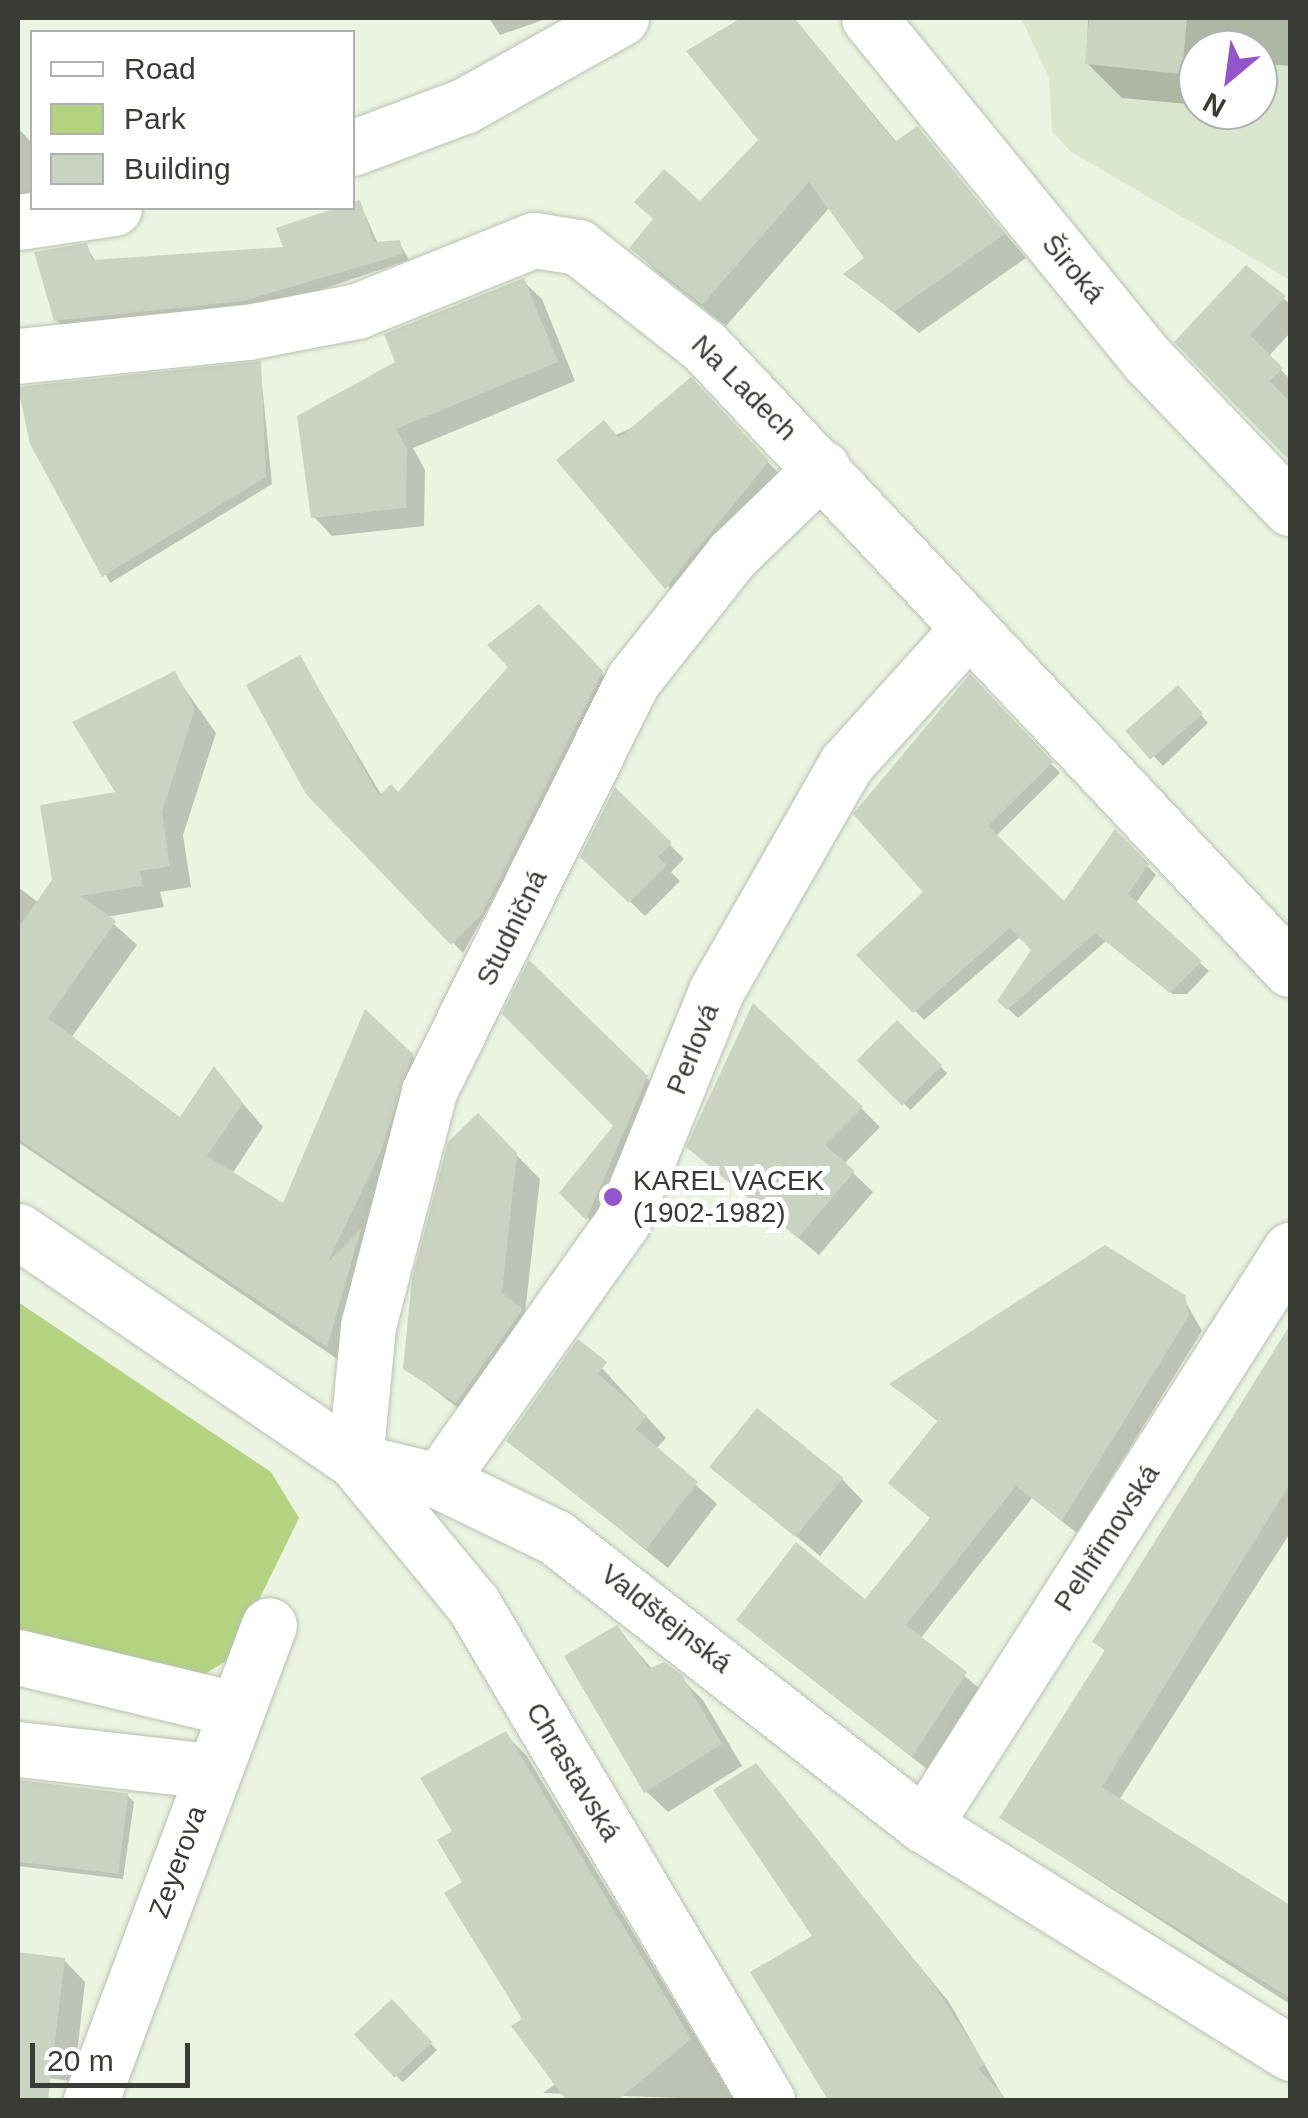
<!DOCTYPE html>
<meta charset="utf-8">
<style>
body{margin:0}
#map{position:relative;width:1308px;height:2118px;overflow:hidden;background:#ebf3e1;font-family:Helvetica,sans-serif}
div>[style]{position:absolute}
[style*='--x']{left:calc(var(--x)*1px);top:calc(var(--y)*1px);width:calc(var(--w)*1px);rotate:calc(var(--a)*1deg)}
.built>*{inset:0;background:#dae5ce}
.green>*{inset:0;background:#b3d381}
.shadow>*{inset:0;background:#0003;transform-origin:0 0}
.building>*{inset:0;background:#cad2c1;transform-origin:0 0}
.roads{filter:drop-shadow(0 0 2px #b9c0b0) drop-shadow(0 0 2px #b9c0b0)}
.minor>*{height:55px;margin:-27.5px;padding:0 27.5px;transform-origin:27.5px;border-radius:27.5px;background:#fff}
.dots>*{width:28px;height:28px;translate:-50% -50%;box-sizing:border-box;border:5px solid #fff;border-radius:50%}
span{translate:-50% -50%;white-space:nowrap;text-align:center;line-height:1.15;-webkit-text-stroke:10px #fff;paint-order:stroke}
.street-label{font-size:28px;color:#393c35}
.poi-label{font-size:28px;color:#393c35}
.left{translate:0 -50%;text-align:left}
.frame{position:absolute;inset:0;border:20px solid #393c35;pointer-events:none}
.legend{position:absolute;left:30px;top:30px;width:325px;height:180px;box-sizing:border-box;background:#fff;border:2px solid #b0b1ae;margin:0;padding:12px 18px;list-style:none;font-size:30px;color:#393c35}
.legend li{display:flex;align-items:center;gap:20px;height:50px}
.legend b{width:50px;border:2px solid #b0b1ae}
.north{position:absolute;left:1178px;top:30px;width:100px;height:100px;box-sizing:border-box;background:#fff;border:2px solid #b0b1ae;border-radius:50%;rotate:209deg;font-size:28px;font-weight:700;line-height:40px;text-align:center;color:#393c35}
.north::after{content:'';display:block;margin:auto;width:35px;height:45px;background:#9454ca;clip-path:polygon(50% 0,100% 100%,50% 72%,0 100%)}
.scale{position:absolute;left:30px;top:2043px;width:160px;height:45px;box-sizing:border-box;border:5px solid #393c35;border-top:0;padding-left:12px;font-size:30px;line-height:35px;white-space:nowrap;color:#393c35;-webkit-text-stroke:8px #fff;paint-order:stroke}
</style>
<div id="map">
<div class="built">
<i style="clip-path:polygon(evenodd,1021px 18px,1290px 18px,1290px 280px,1070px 151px,1052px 131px,1049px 78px,1021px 18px,1198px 50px,1258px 50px,1258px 110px,1198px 110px,1198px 50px)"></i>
</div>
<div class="green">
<i style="clip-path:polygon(18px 1302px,271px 1472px,299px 1518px,230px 1659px,196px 1679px,18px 1640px)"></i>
</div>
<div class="shadow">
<i style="clip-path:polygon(489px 18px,543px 18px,543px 20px,500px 35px)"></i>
<i style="clip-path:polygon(746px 18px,794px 18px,898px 144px,916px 129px,1026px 258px,919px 333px,847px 274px,868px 258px,830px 207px,726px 326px,656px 271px,633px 248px,700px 205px,762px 140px,689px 52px)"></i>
<i style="clip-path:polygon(1088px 18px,1290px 18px,1290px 66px,1258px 63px,1258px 50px,1198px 50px,1198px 105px,1122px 98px,1087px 63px)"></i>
<i style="clip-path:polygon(18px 128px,32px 143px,32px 208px,18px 212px)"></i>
<i style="clip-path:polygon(360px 203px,378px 244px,399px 242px,409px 260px,296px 298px,63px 327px,56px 320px,86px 246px,96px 262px,286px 250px)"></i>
<i style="clip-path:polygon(1246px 268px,1290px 304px,1290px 333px,1268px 357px,1290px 379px,1290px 455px,1177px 341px)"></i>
<i style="clip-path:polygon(523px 281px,542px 299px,575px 381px,413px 448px,425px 470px,424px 526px,332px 536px,314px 517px,398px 363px)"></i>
<i style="clip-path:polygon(260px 364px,272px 484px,110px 583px,18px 392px)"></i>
<i style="clip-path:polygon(705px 395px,782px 477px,681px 601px,560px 460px)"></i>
<i style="clip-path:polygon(539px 607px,612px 684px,463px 953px,308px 792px,300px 658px,382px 796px,399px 795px,511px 667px)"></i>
<i style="clip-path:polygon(174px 674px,216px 733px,183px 835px,191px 887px,160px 892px,164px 907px,106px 917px,137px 945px,71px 1038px,181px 1120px,214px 1070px,263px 1127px,232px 1174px,284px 1206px,411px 1055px,434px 1078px,349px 1367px,18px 1142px,18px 887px,61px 920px)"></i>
<i style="clip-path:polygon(970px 678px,1060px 773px,995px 837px,1064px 904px,1116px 833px,1156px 875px,1135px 904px,1209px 971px,1187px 994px,1173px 994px,1106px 941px,1018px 1018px,1000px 1001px,1034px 949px,1021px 936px,924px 1020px,860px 955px,927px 892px)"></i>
<i style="clip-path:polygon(1184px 695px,1208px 723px,1163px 766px,1129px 730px)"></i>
<i style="clip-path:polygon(616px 791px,684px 859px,671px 872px,680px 881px,645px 916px,583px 856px)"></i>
<i style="clip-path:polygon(530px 964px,660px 1091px,600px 1230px,562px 1192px,616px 1126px)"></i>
<i style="left:897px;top:1023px;width:71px;height:52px;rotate:45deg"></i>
<i style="clip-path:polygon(861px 1108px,880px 1127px,844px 1164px,873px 1192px,819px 1255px,689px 1147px)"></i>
<i style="clip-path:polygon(478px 1116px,540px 1179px,525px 1314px,480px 1425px,406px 1368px)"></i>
<i style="clip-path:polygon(1183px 1297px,1202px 1331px,1077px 1533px,1032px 1498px,920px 1639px,979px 1688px,927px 1769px,753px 1633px,865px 1603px,932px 1519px,939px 1422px,893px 1385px)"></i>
<i style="clip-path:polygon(579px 1343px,666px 1438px,656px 1449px,717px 1504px,668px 1568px,509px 1440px)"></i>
<i style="clip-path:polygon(1269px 1364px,1290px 1378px,1290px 1533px,1119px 1800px,1290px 1908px,1290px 2004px,1002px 1818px,1106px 1652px,1096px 1642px)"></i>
<i style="clip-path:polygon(713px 1467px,842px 1479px,863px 1501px,820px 1556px)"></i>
<i style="clip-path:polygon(617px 1628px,653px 1670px,680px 1677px,703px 1700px,742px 1766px,668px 1812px,646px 1791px)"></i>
<i style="clip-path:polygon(505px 1734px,526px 1755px,734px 2100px,543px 2093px,557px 2083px,466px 1883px,455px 1832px)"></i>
<i style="clip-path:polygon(755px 1766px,949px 2002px,1005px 2100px,829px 2100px,754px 1973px,815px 1937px)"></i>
<i style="clip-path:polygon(18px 1783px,127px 1795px,134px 1802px,123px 1879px,18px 1866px)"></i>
<i style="clip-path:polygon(18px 1955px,64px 1960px,85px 1982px,74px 2081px,18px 2075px)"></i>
<i style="left:392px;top:2002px;width:66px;height:47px;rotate:47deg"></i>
</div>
<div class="building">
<i style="clip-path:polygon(741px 18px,794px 18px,895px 142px,917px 126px,1005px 234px,894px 312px,843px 274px,864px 258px,809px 182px,702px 305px,629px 248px,653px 219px,634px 202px,664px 169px,700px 201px,758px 140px,686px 51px)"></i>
<i style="clip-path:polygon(1089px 18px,1187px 18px,1182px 74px,1085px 64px)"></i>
<i style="clip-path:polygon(360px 200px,374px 242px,400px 240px,403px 254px,243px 301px,54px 321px,34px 252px,87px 243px,92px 260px,283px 247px,276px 228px)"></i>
<i style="clip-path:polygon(1246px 265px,1286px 296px,1250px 335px,1283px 368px,1270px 381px,1290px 402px,1290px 461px,1174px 342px)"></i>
<i style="clip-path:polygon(524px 278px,558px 362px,396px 429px,407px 449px,406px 508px,311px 518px,297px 416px,395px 362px,384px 334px)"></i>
<i style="clip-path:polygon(261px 361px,266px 477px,102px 577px,30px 444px,18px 387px)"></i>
<i style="clip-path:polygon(691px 377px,769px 461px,665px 589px,556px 460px,604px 420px,619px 438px)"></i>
<i style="clip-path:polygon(539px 604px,603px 671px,482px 914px,451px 945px,306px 794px,246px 685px,300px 655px,379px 796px,391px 784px,398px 792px,508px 667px,487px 645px)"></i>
<i style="clip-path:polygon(175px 671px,195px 709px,162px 812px,170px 866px,140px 871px,143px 886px,81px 896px,116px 921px,48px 1018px,180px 1117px,214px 1066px,243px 1103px,207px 1156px,283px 1203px,365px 1009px,413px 1054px,381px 1151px,328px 1262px,361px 1229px,327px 1347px,18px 1139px,18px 928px,52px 880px,40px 805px,115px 792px,72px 722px)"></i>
<i style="clip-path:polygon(970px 674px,1053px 762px,988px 826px,1064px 901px,1115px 829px,1149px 864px,1128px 894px,1202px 961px,1170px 993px,1095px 933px,1007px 1010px,997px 1001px,1031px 950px,1010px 928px,913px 1013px,856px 955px,923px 892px,853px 814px)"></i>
<i style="left:1178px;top:685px;width:38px;height:70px;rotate:49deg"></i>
<i style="clip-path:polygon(615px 787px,672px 843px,658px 857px,667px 865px,629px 903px,580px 857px)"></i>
<i style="clip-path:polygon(529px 960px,648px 1076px,586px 1220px,559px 1193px,613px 1126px,502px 1014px)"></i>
<i style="clip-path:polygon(753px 1003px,863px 1107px,825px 1145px,855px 1171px,798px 1238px,686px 1147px)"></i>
<i style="left:897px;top:1020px;width:64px;height:57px;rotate:45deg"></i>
<i style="clip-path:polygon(478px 1113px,517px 1153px,502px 1293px,523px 1309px,456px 1403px,403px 1369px,412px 1279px,448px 1142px)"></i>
<i style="clip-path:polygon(1105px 1245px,1185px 1295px,1189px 1316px,1062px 1521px,1016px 1486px,906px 1625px,967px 1672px,912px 1757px,736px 1620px,796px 1542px,865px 1599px,930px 1518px,888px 1483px,938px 1420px,889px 1384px)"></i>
<i style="clip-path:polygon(1290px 1325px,1290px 1484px,1102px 1787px,1290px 1905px,1290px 1998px,999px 1818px,1105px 1650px,1092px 1642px)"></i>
<i style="clip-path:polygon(578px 1339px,607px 1362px,598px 1374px,647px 1416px,636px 1429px,698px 1482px,646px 1549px,506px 1441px)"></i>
<i style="left:757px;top:1408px;width:111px;height:76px;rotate:39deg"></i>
<i style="clip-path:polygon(617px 1625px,649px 1669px,664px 1662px,682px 1675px,722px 1744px,644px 1793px,564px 1656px)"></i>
<i style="clip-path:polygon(506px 1731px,691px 2039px,618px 2100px,566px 2100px,511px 2026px,522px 2019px,444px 1893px,462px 1882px,437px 1840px,452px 1831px,420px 1778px)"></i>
<i style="clip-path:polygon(756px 1763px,932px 1982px,985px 2064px,978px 2068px,1007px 2100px,828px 2100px,750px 1972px,812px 1936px,713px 1790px)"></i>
<i style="left:18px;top:1780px;width:111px;height:81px;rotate:7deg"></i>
<i style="clip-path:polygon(18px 1952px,65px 1958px,48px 2100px,18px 2100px)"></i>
<i style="left:392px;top:1999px;width:59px;height:52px;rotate:47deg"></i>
</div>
<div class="roads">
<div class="minor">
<i style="--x:869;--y:18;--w:443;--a:50.8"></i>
<i style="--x:1149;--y:361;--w:204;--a:46.2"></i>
<i style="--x:352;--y:148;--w:120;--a:-20.6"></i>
<i style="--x:464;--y:106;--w:180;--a:-29.3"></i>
<i style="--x:18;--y:222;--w:97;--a:-8.3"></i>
<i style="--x:18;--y:356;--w:231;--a:-6"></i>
<i style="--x:248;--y:332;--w:111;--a:-10.9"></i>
<i style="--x:357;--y:311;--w:191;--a:-21.9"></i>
<i style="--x:534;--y:240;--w:45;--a:9"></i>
<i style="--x:578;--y:247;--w:162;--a:38.2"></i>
<i style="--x:705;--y:347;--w:854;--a:46.76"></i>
<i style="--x:18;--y:1231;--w:408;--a:34.3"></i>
<i style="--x:355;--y:1461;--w:86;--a:13.4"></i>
<i style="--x:439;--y:1481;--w:129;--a:25.8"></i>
<i style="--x:555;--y:1537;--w:468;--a:38"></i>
<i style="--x:924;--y:1825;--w:431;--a:31.9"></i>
<i style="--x:355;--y:1461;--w:136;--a:-84.5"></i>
<i style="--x:368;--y:1326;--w:243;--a:-75.4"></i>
<i style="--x:429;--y:1091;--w:459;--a:-63.6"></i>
<i style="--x:633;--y:680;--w:161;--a:-51.6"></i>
<i style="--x:733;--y:554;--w:124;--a:-44"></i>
<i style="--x:355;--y:1461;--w:185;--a:50.5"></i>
<i style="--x:473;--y:1604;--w:577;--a:59.34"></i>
<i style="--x:439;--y:1481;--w:316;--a:-54.7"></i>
<i style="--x:622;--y:1223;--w:250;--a:-67.9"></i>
<i style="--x:716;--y:991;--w:262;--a:-60.2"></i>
<i style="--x:846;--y:764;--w:181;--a:-47.9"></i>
<i style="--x:18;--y:1657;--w:223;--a:13.5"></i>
<i style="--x:18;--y:1749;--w:194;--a:6.5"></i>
<i style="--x:924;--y:1825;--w:682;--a:-57.52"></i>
<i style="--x:91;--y:2100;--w:507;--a:-69.46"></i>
</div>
</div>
<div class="dots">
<i style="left:613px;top:1197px;background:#9454ca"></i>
</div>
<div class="street-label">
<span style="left:1073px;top:269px;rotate:50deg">Široká</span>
<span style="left:744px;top:388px;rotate:45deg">Na Ladech</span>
<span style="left:512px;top:928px;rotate:-64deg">Studničná</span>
<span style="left:693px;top:1049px;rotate:-68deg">Perlová</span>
<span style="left:1107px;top:1538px;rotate:-57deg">Pelhřimovská</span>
<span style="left:666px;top:1619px;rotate:38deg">Valdštejnská</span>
<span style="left:573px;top:1772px;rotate:59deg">Chrastavská</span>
<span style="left:178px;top:1862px;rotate:-70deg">Zeyerova</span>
</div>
<div class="poi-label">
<span class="left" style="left:633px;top:1197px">KAREL VACEK<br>(1902-1982)</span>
</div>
<div class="frame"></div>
<ul class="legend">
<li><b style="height:12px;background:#fff"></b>Road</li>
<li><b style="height:28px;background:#b3d381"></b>Park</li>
<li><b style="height:28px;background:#cad2c1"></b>Building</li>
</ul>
<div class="north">N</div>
<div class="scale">20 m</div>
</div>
